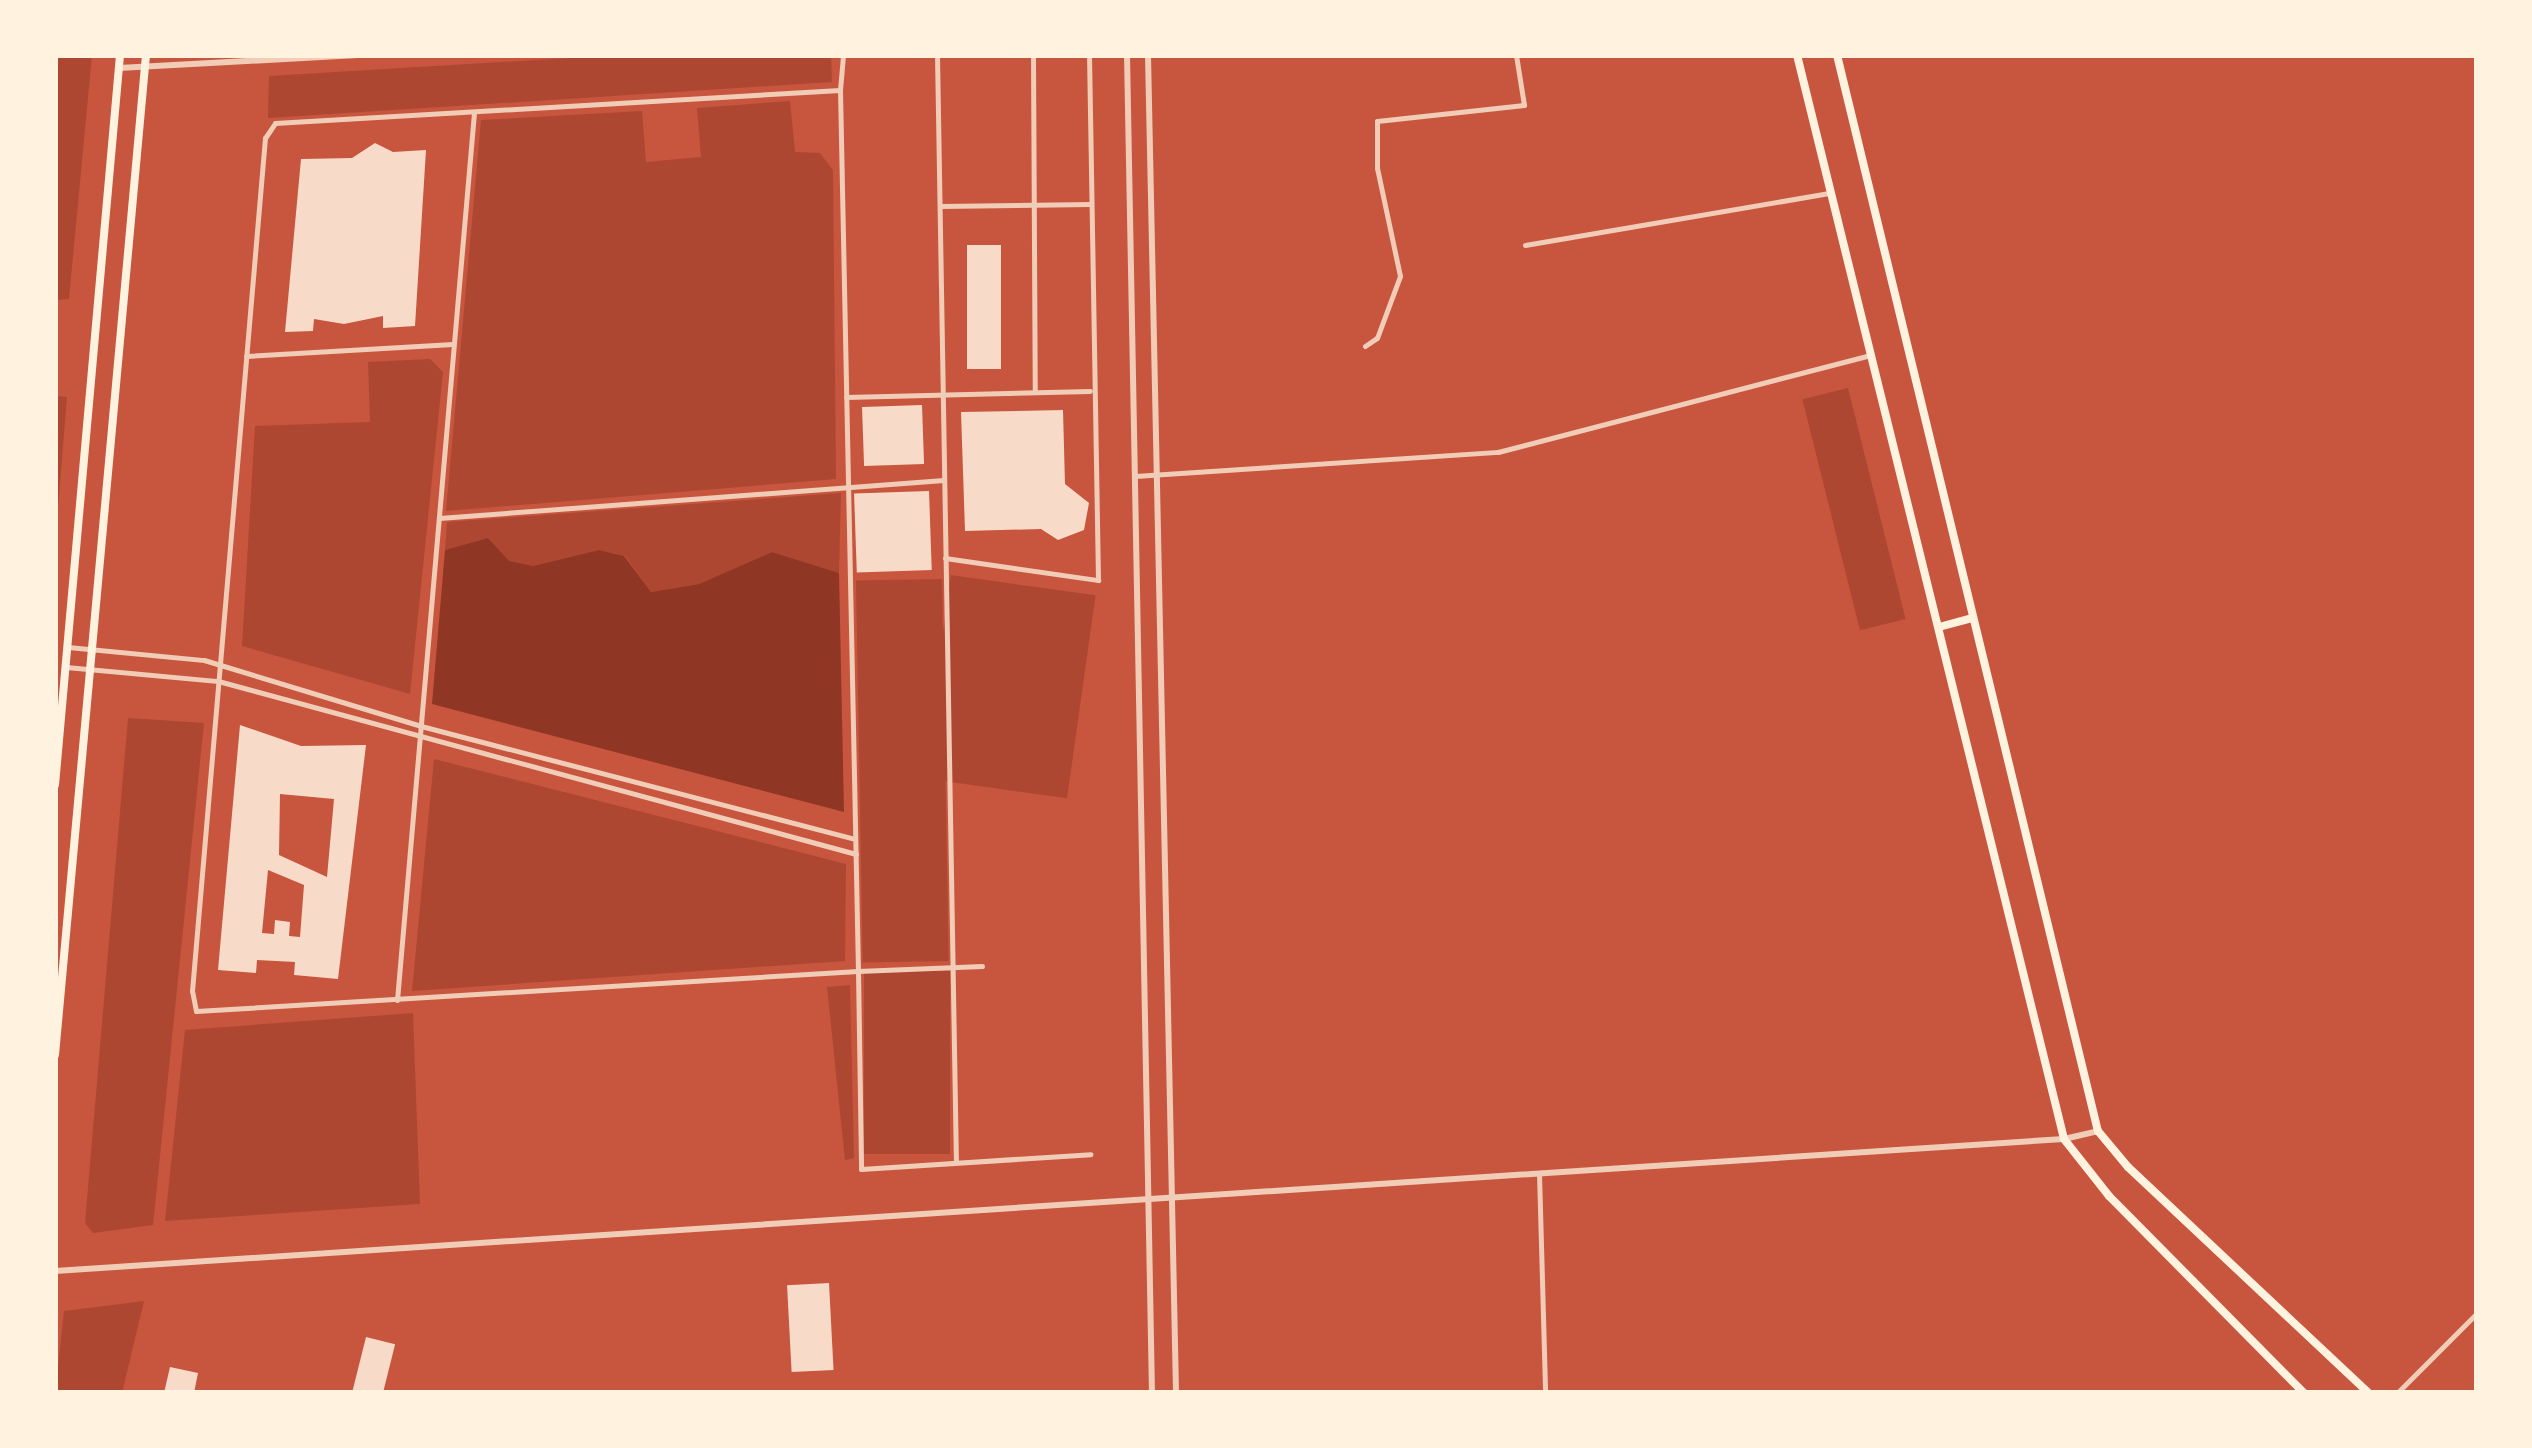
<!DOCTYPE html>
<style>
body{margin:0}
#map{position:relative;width:2532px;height:1448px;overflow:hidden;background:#c8553d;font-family:"Titillium Web",sans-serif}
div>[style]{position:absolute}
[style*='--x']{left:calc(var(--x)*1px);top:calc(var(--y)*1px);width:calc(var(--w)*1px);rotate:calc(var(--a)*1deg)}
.green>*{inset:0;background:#ae4732;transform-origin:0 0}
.water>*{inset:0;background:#8f3625}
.building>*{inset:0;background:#f7dbc8;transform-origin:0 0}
.minor>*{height:5px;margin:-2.5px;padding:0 2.5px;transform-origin:2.5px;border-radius:2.5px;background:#f1ccb7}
.tertiary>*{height:6px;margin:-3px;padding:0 3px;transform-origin:3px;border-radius:3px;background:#f1ccb7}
.secondary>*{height:8px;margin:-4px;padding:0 4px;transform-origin:4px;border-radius:4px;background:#fff3e0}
span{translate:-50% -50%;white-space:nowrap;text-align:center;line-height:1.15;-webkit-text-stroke:10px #fff3e0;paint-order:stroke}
.frame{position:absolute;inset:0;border:58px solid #fff3e0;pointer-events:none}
</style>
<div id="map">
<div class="green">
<i style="clip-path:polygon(55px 55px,92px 55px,69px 299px,55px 300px)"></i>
<i style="clip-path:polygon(619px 55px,831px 55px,832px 82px,268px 118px,269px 76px)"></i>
<i style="clip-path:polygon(790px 101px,795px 152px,820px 153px,833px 170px,836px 479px,446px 511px,481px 120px,642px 111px,646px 162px,701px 157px,697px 108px)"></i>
<i style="clip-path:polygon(430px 359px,443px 372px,410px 694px,242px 646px,255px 426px,370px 422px,368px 362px)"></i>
<i style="left:1848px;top:388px;width:238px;height:47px;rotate:76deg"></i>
<i style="clip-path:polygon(55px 396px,67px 397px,55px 545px)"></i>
<i style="clip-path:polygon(841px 493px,839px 573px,772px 552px,699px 584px,651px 592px,625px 556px,599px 550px,533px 566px,509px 562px,488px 538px,445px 550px,447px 522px)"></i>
<i style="left:951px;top:575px;width:146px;height:205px;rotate:8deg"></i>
<i style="left:942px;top:579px;width:382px;height:86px;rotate:89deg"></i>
<i style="clip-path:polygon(128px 718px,204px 723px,153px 1225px,93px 1233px,85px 1223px)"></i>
<i style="clip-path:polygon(434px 759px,846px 864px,845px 961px,412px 991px)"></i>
<i style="left:950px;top:971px;width:183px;height:86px;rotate:90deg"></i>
<i style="clip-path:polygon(850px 985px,854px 1158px,845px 1160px,827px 987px)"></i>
<i style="clip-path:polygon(413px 1013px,420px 1204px,165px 1221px,185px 1030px)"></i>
<i style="clip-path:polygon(144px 1301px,122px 1393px,55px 1393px,64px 1311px)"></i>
</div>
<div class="water">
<i style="clip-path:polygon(488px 538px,509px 561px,533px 566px,599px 550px,624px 556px,651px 592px,699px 584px,772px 552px,839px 573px,844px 812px,432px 704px,445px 550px)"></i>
</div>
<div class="building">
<i style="clip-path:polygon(375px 143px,393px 152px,426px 150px,415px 326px,383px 328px,383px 316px,344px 324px,314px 319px,313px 331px,285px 332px,301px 159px,352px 158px)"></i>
<i style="left:967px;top:245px;width:34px;height:124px"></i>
<i style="left:922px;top:405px;width:59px;height:60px;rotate:88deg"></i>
<i style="clip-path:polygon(1063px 410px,1065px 484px,1089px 503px,1084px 530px,1058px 540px,1041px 529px,965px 531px,961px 412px)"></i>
<i style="left:929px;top:491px;width:79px;height:75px;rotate:88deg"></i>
<i style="clip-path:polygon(evenodd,240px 725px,301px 746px,366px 745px,338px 979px,294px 975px,295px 962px,257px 960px,256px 973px,218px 970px,240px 725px,280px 794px,334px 799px,327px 877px,279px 855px,280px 794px,240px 725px,268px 870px,304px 885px,300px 937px,289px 936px,290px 922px,275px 920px,274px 934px,262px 933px,268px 870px)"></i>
<i style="left:829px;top:1283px;width:87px;height:42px;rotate:87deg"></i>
<i style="left:366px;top:1337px;width:30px;height:57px;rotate:14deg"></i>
<i style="clip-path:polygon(170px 1367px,198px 1373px,194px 1393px,164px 1393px)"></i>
</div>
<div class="minor">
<i style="--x:937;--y:55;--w:1106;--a:89.02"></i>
<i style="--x:1033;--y:55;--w:337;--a:89.7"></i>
<i style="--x:840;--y:90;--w:881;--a:88.83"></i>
<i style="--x:858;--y:971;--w:663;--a:176.54"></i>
<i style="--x:196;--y:1011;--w:20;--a:-101"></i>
<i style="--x:192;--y:991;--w:856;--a:-85.11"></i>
<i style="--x:265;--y:138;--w:18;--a:-56"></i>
<i style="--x:275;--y:123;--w:566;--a:-3.34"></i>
<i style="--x:840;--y:90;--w:35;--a:-85"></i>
<i style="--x:940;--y:206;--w:151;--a:-0.8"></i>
<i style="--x:1525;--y:245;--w:307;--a:-9.7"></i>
<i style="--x:1365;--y:346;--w:14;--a:-34"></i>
<i style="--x:1377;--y:338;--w:66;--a:-69.6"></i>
<i style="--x:1400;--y:276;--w:110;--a:-102"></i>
<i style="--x:1377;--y:168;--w:47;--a:-90"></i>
<i style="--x:1377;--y:121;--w:148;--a:-6.2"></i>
<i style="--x:1524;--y:105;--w:51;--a:-99.1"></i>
<i style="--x:246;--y:356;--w:207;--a:-3.3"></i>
<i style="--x:846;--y:397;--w:244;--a:-1.4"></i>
<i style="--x:1135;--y:476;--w:364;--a:-3.8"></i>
<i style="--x:1498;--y:452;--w:381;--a:-14.6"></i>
<i style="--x:439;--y:518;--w:506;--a:-4.3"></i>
<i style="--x:945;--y:558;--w:155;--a:8.2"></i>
<i style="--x:1098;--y:580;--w:525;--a:-90.98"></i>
<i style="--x:68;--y:647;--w:137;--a:5.5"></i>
<i style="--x:204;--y:660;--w:227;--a:16.9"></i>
<i style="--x:421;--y:726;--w:448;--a:14.6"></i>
<i style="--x:66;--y:667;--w:153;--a:5.3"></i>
<i style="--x:218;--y:681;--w:661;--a:15.17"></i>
<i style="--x:982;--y:966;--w:124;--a:177.7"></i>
<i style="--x:858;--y:971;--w:198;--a:89.1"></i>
<i style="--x:861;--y:1169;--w:230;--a:-3.7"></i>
<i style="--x:397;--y:1000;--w:891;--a:-85.04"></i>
<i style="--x:1539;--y:1173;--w:220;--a:88.4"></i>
<i style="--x:2397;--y:1393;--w:113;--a:-45"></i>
</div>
<div class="tertiary">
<i style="--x:1127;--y:55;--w:1338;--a:88.93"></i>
<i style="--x:1148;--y:55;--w:1338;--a:88.8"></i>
<i style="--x:119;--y:68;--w:239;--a:-3.1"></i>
<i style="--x:55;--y:1271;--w:2013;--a:-3.76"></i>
<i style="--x:2064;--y:1139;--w:35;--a:-13"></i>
</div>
<div class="secondary">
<i style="--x:1797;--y:55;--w:1116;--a:76.16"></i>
<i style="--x:2064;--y:1139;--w:73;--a:51.7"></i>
<i style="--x:2109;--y:1196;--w:277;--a:45.3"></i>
<i style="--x:1837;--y:55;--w:1107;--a:76.37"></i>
<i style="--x:2098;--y:1131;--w:47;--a:50.2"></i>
<i style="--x:2128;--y:1167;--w:330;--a:43.2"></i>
<i style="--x:1939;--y:627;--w:34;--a:-15"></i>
<i style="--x:55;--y:785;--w:733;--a:-84.91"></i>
<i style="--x:55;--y:1055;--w:1004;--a:-84.8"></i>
</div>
<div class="frame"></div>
</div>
